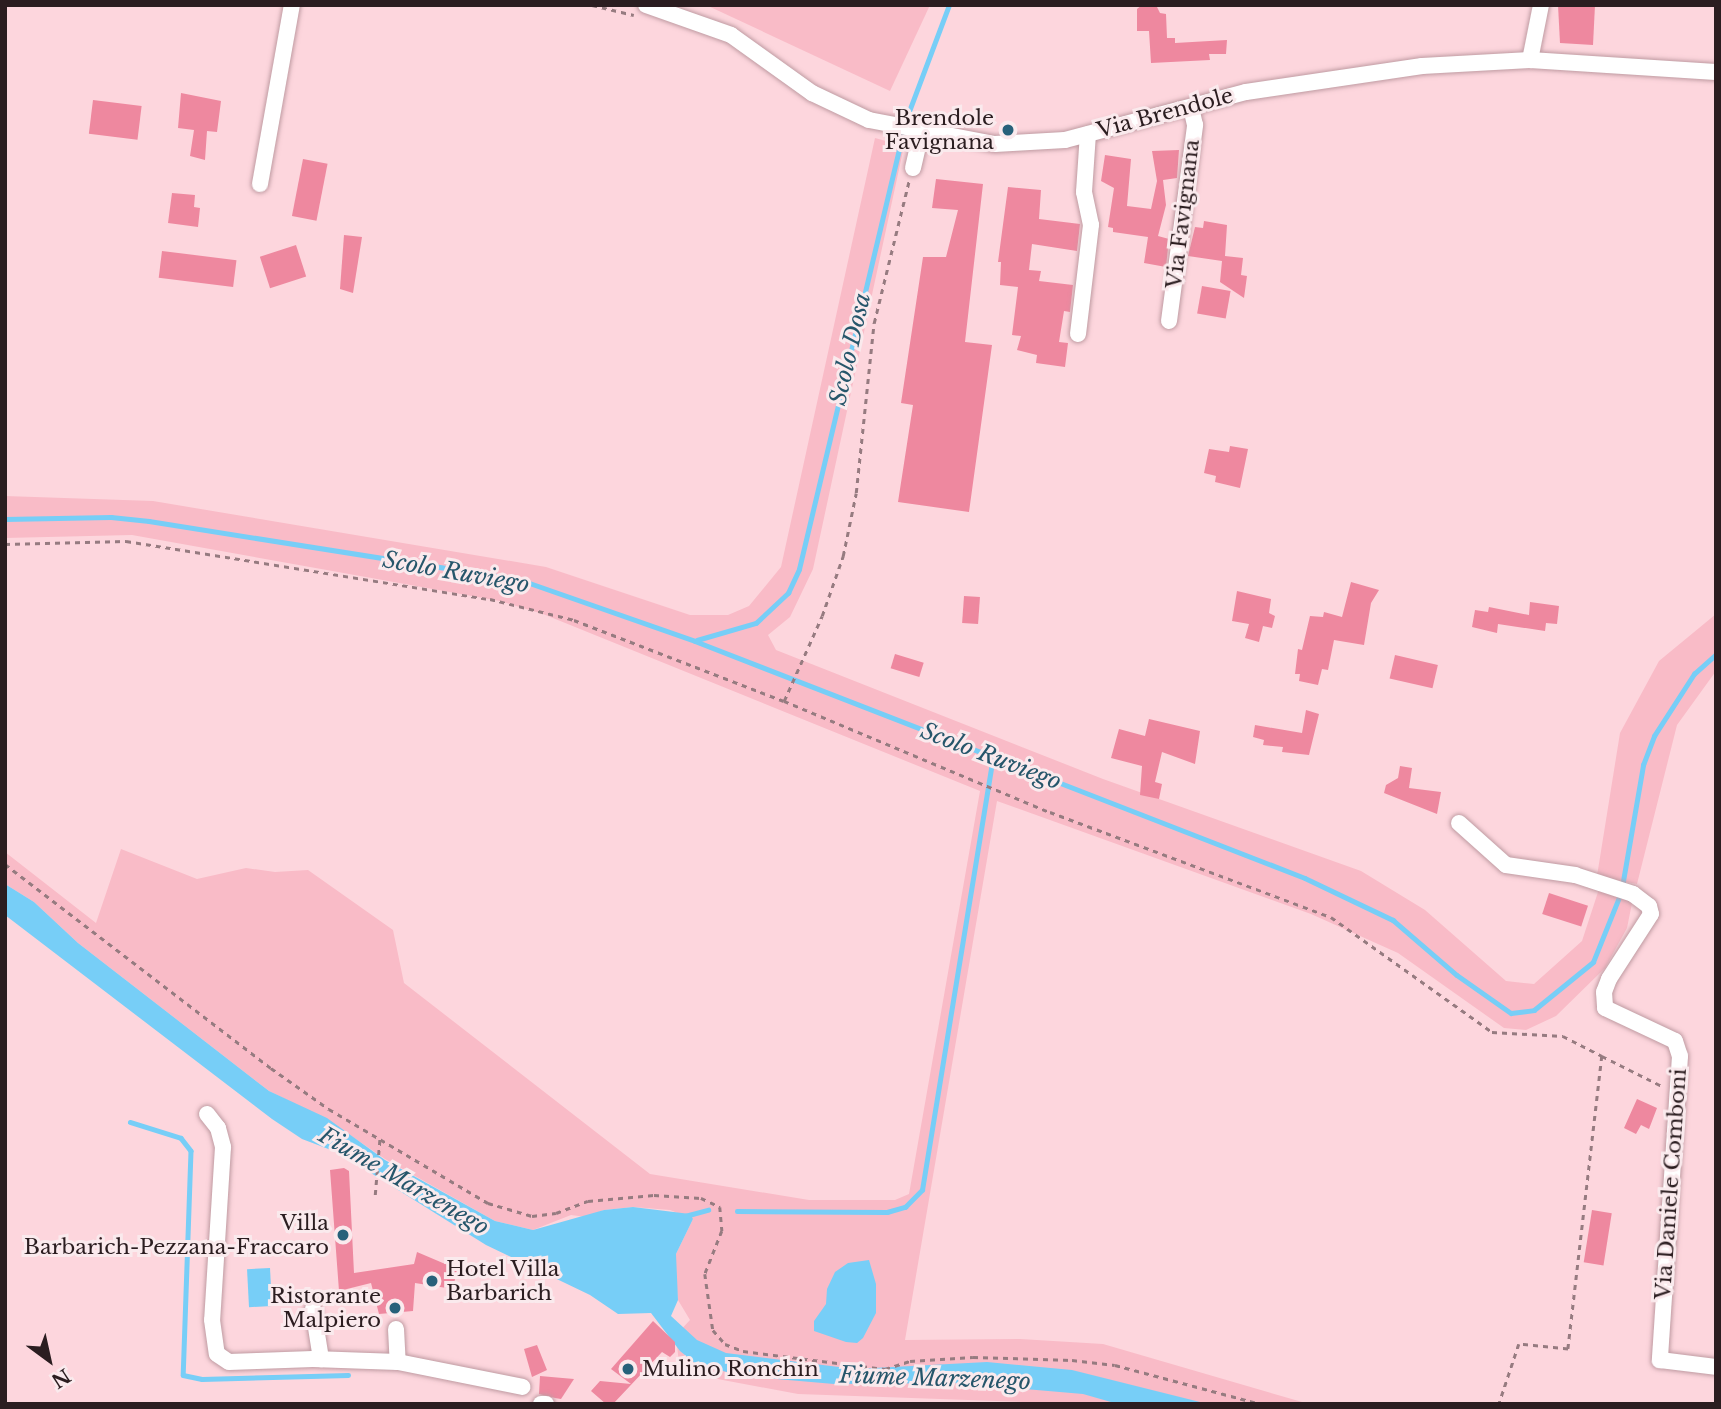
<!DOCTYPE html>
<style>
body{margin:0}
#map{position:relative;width:1721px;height:1409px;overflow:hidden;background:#fdd6dd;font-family:"Libre Baskerville",serif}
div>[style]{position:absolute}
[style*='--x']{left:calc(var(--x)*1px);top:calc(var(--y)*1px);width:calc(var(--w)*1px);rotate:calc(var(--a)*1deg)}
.green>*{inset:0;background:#f9bbc7}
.water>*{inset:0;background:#77cef7;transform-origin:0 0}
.stream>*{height:4.5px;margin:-2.25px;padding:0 2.25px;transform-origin:2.25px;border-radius:2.25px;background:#77cef7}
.building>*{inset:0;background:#ee889f;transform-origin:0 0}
.path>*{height:2.5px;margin-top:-1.25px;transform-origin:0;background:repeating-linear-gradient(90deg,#967b80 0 5px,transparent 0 10px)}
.roads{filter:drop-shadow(0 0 2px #bf9ba2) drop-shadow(0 0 2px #bf9ba2)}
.minor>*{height:16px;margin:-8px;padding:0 8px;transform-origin:8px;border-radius:8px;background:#fff}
.dots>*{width:19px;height:19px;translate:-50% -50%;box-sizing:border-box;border:4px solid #faeaed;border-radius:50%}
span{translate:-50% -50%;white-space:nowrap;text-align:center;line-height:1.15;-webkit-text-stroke:6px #faeaed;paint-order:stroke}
.street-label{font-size:21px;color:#2b1d20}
.poi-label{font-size:21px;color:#2b1d20}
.right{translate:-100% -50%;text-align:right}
.left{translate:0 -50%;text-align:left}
.water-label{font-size:23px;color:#26566b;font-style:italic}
.frame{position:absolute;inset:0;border:7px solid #2b1d20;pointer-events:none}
.north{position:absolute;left:14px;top:1325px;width:70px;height:70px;-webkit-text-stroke:5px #faeaed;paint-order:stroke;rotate:147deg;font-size:19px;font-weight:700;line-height:28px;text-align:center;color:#2b1d20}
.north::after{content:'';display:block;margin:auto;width:24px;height:32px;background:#2b1d20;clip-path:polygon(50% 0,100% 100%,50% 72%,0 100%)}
</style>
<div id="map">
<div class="green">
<i style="clip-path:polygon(706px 5px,930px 5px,890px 91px)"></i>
<i style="clip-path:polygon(875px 138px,904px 146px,813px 569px,790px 617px,768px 635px,776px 650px,1103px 779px,1361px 871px,1425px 910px,1506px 981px,1534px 984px,1582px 941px,1599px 889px,1633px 898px,1627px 928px,1605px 968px,1556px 1016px,1526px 1030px,1504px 1028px,1398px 953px,1311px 914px,997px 801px,905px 1340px,1020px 1339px,1103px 1344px,1309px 1404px,1082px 1404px,798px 1394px,691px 1374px,679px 1364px,676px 1335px,690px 1320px,678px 1300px,675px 1270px,676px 1254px,693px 1219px,670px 1210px,633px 1207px,604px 1210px,586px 1217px,571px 1215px,533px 1230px,495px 1221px,385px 1159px,331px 1122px,269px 1091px,78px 943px,34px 902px,5px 884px,5px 852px,96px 923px,121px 849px,197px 879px,246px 868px,275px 872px,308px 870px,393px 930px,404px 983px,650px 1174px,809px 1200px,895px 1200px,909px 1194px,980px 791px,543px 614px,500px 601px,132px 535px,5px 538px,5px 496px,153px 501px,546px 567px,690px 615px,728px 615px,749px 606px,781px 567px)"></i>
<i style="clip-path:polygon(1716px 614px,1716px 671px,1677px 725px,1637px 884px,1597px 876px,1620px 733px,1659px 661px)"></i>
</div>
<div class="water">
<i style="clip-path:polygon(5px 884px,34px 902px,78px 943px,269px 1091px,327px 1118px,385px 1160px,495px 1221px,533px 1230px,604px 1210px,633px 1207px,690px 1214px,693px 1219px,676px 1254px,678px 1300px,671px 1316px,697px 1340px,726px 1353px,855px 1369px,987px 1362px,1072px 1370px,1208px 1404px,1118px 1404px,1083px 1394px,954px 1383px,834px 1384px,742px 1376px,696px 1364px,680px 1351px,651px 1313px,618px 1314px,590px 1295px,486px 1245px,339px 1153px,302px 1139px,272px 1119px,5px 915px)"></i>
<i style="clip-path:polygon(869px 1260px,876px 1284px,876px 1313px,863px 1338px,857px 1343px,846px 1342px,814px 1331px,814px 1321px,826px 1304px,827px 1289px,835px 1272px,848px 1263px)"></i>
<i style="left:270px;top:1268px;width:38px;height:23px;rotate:87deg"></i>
</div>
<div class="stream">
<i style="--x:905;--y:122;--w:125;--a:-69.4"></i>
<i style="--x:5;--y:519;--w:106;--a:-1.1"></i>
<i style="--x:111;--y:517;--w:38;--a:6"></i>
<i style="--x:149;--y:521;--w:377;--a:9"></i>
<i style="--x:521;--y:580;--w:184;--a:19.3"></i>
<i style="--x:695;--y:641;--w:654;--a:21.23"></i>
<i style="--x:1305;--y:878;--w:98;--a:25.5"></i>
<i style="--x:1393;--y:920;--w:84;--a:40.7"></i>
<i style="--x:1457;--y:975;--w:66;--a:35.1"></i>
<i style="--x:1511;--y:1013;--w:23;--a:-7"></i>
<i style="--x:1534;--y:1010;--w:76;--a:-39.1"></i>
<i style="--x:1593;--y:962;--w:72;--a:-68.1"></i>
<i style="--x:697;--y:640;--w:61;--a:-16.1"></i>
<i style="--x:756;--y:623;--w:44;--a:-43.2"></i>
<i style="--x:788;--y:593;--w:26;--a:-65"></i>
<i style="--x:799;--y:569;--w:450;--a:-76.6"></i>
<i style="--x:1622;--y:887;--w:124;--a:-80.2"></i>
<i style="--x:1643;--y:765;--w:31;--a:-69"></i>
<i style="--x:1654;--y:736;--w:74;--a:-57.2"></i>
<i style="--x:1694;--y:674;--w:30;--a:-42"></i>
<i style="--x:130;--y:1122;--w:53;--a:17.4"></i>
<i style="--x:181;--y:1138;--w:16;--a:52"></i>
<i style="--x:191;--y:1151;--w:224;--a:92"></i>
<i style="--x:183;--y:1375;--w:19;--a:12"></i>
<i style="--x:202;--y:1379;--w:146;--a:-1.6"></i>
<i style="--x:737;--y:1211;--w:150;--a:0.4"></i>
<i style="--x:887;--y:1212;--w:19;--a:-16"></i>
<i style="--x:905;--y:1207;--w:24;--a:-45"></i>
<i style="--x:922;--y:1190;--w:438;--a:-80.7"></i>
<i style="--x:685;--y:1216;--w:24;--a:-15"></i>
</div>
<div class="building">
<i style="clip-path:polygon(1142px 5px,1156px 5px,1160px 13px,1166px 14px,1167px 38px,1175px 38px,1175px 43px,1227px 40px,1226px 54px,1209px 54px,1210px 60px,1151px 63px,1149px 31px,1137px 31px,1137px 9px)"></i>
<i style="clip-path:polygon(1558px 5px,1595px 5px,1593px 45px,1560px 43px)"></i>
<i style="clip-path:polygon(181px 93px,221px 101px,217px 132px,207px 131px,205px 160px,190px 156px,194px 130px,178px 128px)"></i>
<i style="left:93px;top:100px;width:49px;height:34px;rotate:7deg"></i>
<i style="clip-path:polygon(1179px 150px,1177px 178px,1163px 180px,1166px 205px,1158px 236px,1169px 239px,1166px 267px,1144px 263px,1148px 237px,1113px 232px,1113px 228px,1108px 227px,1114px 188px,1101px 181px,1105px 155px,1131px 159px,1127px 206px,1151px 209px,1157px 181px,1152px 151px)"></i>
<i style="left:303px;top:159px;width:25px;height:58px;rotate:11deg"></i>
<i style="clip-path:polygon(936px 179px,983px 184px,965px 342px,992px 345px,969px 512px,898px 502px,913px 405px,901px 403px,923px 257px,946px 257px,958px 210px,932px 208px)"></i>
<i style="clip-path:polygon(1008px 187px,1041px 190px,1039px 219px,1080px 224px,1077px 251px,1032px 244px,1029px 270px,1041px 271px,1039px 281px,1073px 285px,1070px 312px,1064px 311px,1059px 342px,1068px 343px,1065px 367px,1036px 363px,1037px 355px,1017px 350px,1021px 336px,1012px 335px,1018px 287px,1000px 285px,1001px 262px,998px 262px)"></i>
<i style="clip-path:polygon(172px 193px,195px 195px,194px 207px,200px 208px,198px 227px,168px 223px)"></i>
<i style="clip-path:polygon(1204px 221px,1227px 225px,1225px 256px,1243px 258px,1241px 275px,1247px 276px,1244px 298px,1220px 282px,1222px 261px,1188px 256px,1195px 227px,1203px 228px)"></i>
<i style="clip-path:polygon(344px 235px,362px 237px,353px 293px,340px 289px)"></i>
<i style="left:296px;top:245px;width:33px;height:38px;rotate:72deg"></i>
<i style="left:162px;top:251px;width:75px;height:27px;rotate:7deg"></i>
<i style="left:1202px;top:286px;width:29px;height:28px;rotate:10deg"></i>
<i style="clip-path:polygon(1230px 446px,1248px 449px,1240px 488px,1215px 482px,1216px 476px,1204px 473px,1209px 449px,1229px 452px)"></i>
<i style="clip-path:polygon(1351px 582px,1379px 590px,1371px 603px,1364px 645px,1334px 640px,1328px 670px,1322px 669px,1318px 685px,1299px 681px,1300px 674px,1295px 674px,1298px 649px,1302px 650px,1310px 616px,1323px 617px,1324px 612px,1342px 617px)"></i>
<i style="clip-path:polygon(1237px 591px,1271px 599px,1269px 613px,1275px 616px,1272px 628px,1263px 626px,1259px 642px,1245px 638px,1249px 624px,1232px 621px)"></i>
<i style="left:964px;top:596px;width:16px;height:27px;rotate:4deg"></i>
<i style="clip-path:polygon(1530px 602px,1559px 606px,1557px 624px,1546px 623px,1545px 631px,1498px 624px,1497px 633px,1472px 627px,1475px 610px,1488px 612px,1489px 607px,1529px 615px)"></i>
<i style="left:895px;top:654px;width:30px;height:15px;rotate:17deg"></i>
<i style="left:1395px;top:655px;width:44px;height:24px;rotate:13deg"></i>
<i style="clip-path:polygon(1306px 710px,1319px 714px,1309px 755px,1282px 752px,1283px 747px,1263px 745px,1264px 740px,1253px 737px,1255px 725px,1302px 733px)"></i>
<i style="clip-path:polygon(1149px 719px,1200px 731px,1195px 764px,1162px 752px,1155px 782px,1162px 784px,1159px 799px,1140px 795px,1142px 766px,1111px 758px,1119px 729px,1145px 736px)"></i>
<i style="clip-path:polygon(1400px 766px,1412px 768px,1409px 788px,1441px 792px,1437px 814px,1384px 793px,1386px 785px,1398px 778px)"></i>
<i style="left:1549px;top:893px;width:41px;height:22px;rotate:18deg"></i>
<i style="clip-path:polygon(1637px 1099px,1657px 1108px,1649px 1129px,1641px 1125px,1636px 1134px,1624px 1128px)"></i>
<i style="clip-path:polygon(344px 1168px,349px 1171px,354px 1273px,414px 1264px,417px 1252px,457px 1269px,453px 1289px,415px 1283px,413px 1311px,379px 1314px,371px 1283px,339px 1291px,330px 1170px)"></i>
<i style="left:1592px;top:1210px;width:20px;height:53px;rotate:9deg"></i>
<i style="clip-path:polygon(653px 1321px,675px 1342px,675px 1352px,670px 1357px,662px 1352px,613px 1404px,606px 1404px,591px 1391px,600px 1381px,631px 1384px,611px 1369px)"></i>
<i style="clip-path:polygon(537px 1345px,547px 1370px,532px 1377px,524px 1349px)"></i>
<i style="clip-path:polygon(540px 1376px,574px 1379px,561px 1399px,555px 1398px,539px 1394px)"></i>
</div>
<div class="path">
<i style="--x:592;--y:5;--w:43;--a:13.4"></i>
<i style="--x:5;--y:544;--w:121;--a:-1.4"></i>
<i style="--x:126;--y:541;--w:369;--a:9.1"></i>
<i style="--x:490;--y:599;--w:87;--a:14"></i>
<i style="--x:574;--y:620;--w:225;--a:21.1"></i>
<i style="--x:784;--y:701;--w:288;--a:22.7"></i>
<i style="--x:1050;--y:812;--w:300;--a:20.5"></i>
<i style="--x:1331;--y:917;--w:198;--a:35.5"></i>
<i style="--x:1492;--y:1032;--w:71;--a:3.2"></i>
<i style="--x:1563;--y:1036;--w:44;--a:27.1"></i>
<i style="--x:1602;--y:1056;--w:295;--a:96.6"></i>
<i style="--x:1568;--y:1349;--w:49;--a:-174.2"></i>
<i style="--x:1519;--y:1344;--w:63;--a:108.4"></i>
<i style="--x:784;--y:701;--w:93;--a:-65.9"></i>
<i style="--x:822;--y:616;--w:64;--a:-70.7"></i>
<i style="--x:843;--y:556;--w:64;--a:-78.3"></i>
<i style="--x:856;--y:493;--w:171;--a:-84"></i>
<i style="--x:874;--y:323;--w:146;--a:-76.2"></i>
<i style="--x:5;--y:864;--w:335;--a:37.5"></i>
<i style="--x:271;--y:1068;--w:71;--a:35.3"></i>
<i style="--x:329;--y:1109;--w:185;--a:30.6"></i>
<i style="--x:488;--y:1203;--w:46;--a:16.5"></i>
<i style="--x:532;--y:1216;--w:24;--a:-7"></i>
<i style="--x:556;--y:1213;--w:34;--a:-21"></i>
<i style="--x:588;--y:1201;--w:66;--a:-5.2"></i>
<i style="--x:654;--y:1195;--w:47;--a:3.7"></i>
<i style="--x:701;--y:1198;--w:21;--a:25"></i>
<i style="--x:720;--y:1207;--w:24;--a:85"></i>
<i style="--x:722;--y:1231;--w:46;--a:111.6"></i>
<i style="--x:705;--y:1274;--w:57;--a:81.9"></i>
<i style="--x:713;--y:1330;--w:18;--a:49"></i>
<i style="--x:725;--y:1344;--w:19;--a:21"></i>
<i style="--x:743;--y:1351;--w:143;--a:7.2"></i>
<i style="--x:885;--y:1369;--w:26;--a:-18"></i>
<i style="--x:910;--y:1361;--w:63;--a:-3.6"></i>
<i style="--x:973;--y:1357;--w:99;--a:1.7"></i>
<i style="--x:1072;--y:1360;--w:43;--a:6.6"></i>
<i style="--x:1115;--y:1365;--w:151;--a:15"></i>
<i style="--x:1602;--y:1056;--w:67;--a:26.6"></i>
<i style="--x:375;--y:1195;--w:59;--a:-85.2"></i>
</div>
<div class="roads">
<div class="minor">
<i style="--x:646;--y:5;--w:90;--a:19.4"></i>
<i style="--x:731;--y:35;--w:100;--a:35.6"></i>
<i style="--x:812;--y:93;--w:63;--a:25.3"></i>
<i style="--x:869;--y:120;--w:128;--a:10.8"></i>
<i style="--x:995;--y:144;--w:70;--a:-3.3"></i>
<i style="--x:1065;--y:140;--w:187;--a:-14.9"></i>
<i style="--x:1246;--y:92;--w:178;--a:-8.4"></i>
<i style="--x:1422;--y:66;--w:108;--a:-3.2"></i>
<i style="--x:1530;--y:60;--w:186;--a:3.7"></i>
<i style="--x:1530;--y:60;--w:56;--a:-78.7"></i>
<i style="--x:913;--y:168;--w:36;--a:-77"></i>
<i style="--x:260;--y:184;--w:182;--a:-79.9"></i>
<i style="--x:1169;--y:321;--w:198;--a:-82.4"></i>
<i style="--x:1195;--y:125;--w:18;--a:-103"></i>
<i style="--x:1078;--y:334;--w:110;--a:-83.2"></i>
<i style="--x:1091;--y:225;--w:34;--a:-102"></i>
<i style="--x:1084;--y:192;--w:58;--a:-86.1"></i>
<i style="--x:1459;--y:823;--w:63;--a:41.8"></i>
<i style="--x:1506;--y:865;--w:70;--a:8.2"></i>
<i style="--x:1575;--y:875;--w:61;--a:18.1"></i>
<i style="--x:1633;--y:894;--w:20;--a:37"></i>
<i style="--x:1649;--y:906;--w:8;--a:76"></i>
<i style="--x:1651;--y:914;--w:77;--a:122.9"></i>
<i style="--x:1609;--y:979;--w:14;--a:111"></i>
<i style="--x:1604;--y:992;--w:16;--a:86"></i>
<i style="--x:1605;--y:1008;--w:77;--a:25.2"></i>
<i style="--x:1675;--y:1041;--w:16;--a:72"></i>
<i style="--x:1680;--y:1056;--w:305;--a:93.8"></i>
<i style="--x:1660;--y:1360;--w:56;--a:7.1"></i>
<i style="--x:207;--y:1114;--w:18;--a:52"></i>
<i style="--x:218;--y:1128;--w:20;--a:75"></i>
<i style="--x:223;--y:1147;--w:173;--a:93.6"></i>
<i style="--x:212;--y:1320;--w:34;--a:82"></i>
<i style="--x:217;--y:1354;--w:14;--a:34"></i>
<i style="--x:229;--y:1362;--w:84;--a:-2"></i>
<i style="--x:313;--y:1359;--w:85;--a:2"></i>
<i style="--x:398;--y:1362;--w:127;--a:11.3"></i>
<i style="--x:313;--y:1309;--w:51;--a:80.9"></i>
<i style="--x:396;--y:1329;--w:33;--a:87"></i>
<i style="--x:541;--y:1404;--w:5;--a:0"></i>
</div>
</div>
<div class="dots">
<i style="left:1008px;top:130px;background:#27617a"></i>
<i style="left:343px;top:1235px;background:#27617a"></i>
<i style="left:432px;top:1281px;background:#27617a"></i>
<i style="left:395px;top:1308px;background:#27617a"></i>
<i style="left:628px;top:1369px;background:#27617a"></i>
</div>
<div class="street-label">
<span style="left:1165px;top:113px;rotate:-15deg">Via Brendole</span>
<span style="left:1183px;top:214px;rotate:-83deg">Via Favignana</span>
<span style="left:1671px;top:1184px;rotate:-86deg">Via Daniele Comboni</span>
</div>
<div class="poi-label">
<span class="right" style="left:994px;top:130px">Brendole<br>Favignana</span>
<span class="right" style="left:329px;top:1235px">Villa<br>Barbarich-Pezzana-Fraccaro</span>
<span class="left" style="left:446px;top:1281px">Hotel Villa<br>Barbarich</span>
<span class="right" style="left:381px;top:1308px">Ristorante<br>Malpiero</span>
<span class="left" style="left:642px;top:1369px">Mulino Ronchin</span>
</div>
<div class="water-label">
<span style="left:850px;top:349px;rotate:-77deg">Scolo Dosa</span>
<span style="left:456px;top:572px;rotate:10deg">Scolo Ruviego</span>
<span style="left:991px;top:756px;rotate:21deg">Scolo Ruviego</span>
<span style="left:404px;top:1181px;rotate:30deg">Fiume Marzenego</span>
<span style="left:935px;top:1378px;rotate:2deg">Fiume Marzenego</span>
</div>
<div class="frame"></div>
<div class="north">N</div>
</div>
